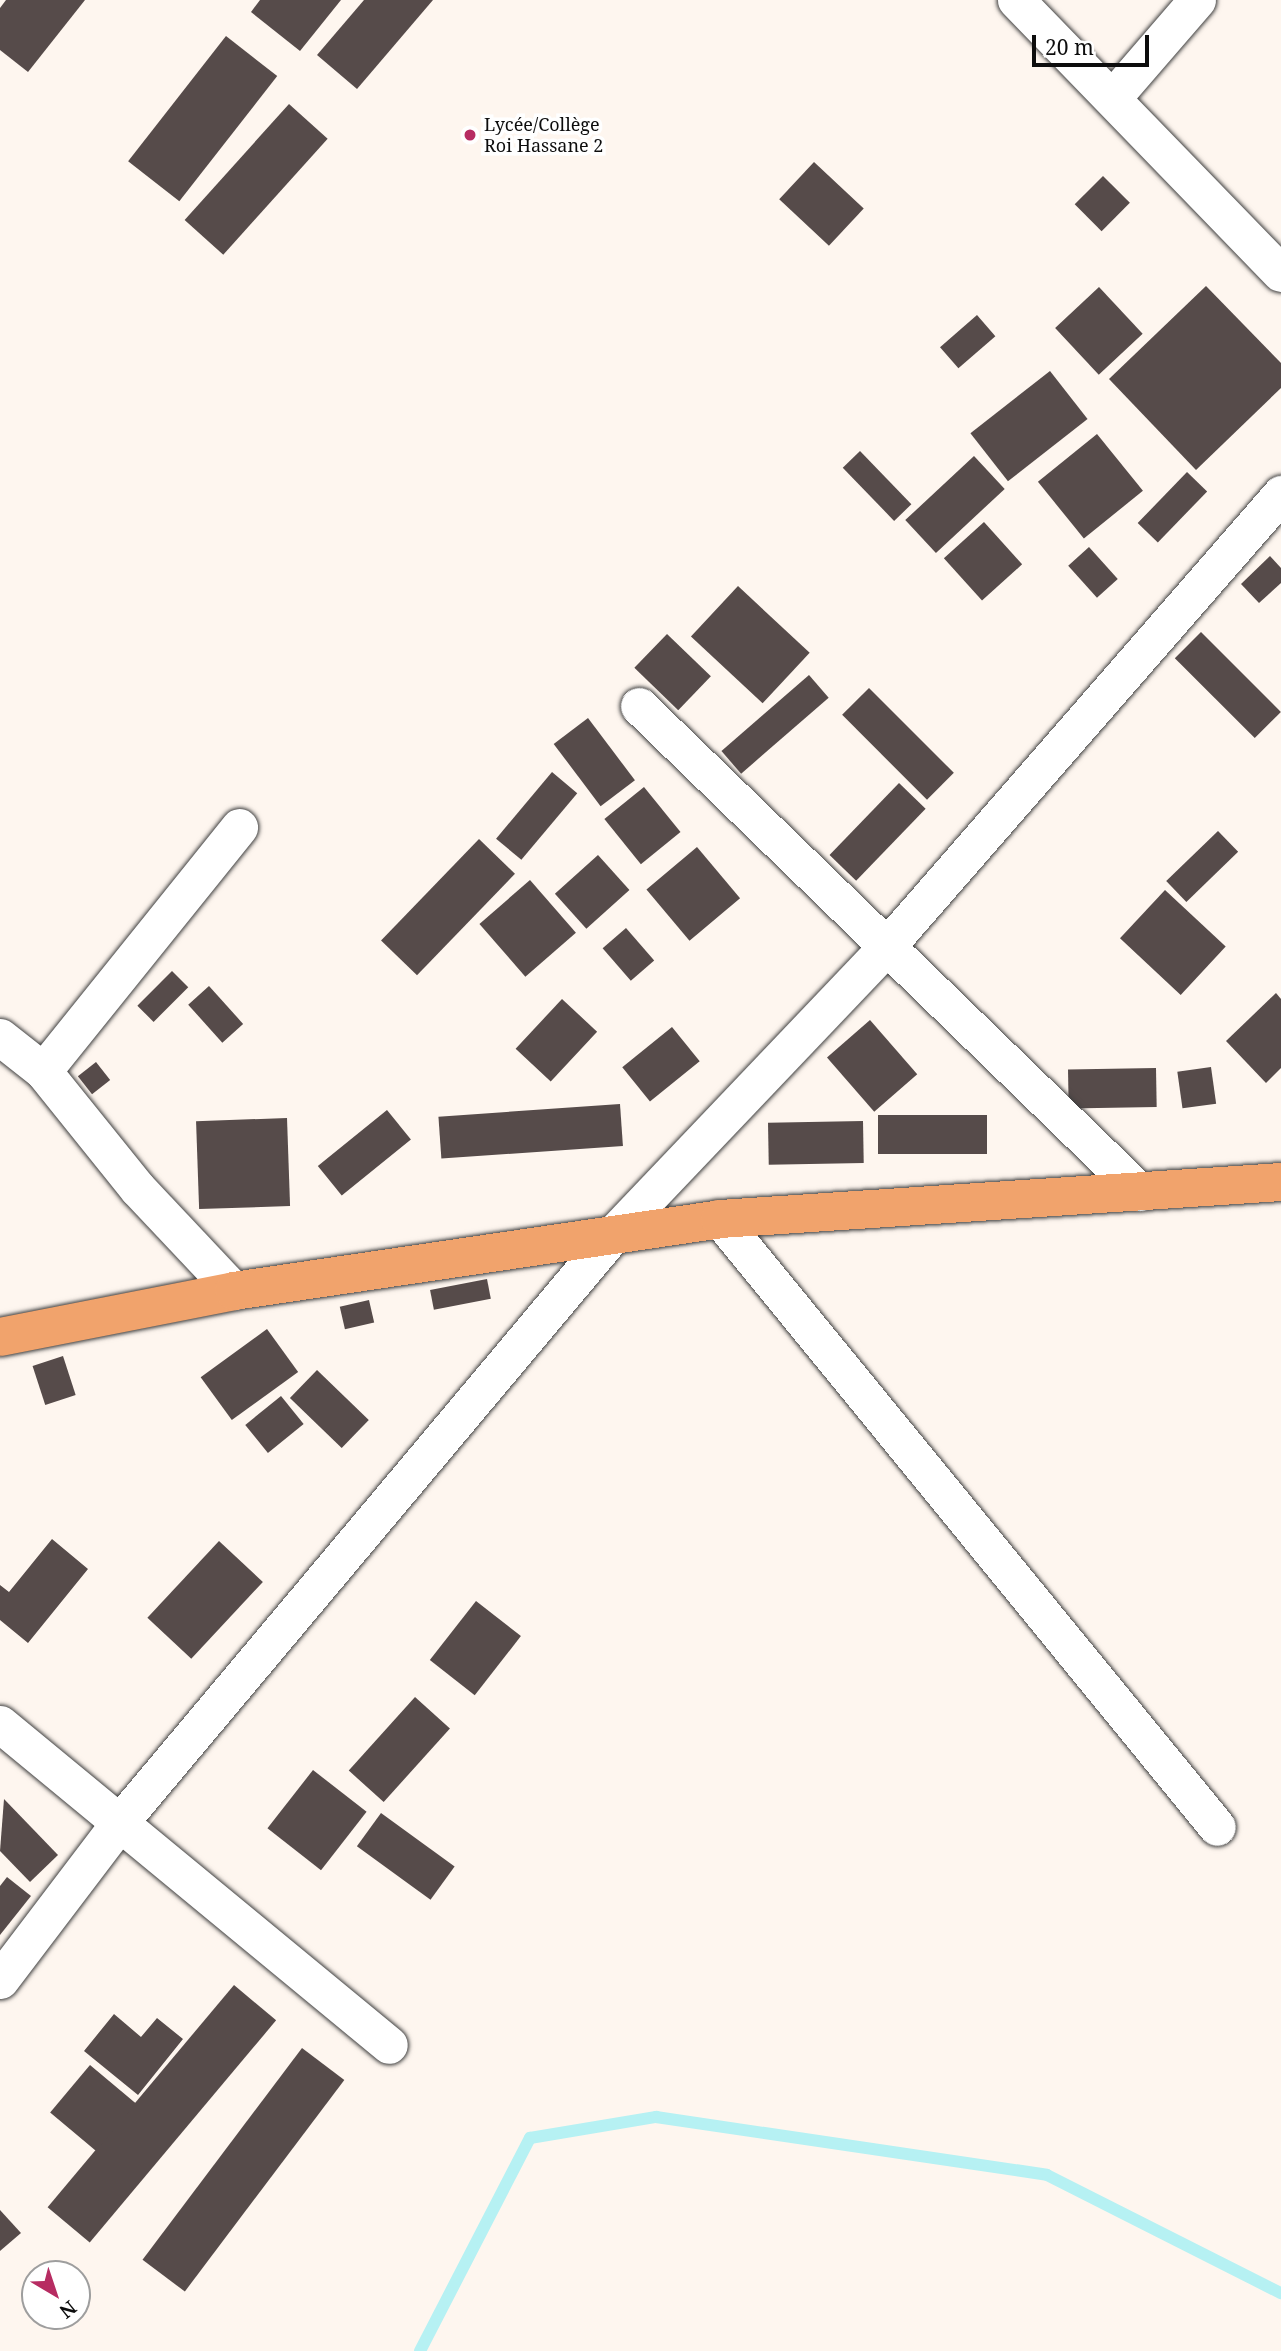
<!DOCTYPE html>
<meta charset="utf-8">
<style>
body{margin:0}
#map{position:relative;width:1281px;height:2351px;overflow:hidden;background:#fef6ef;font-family:"Noto Serif",serif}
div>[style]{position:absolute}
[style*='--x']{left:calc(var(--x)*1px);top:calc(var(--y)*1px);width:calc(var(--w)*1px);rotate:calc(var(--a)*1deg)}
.stream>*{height:12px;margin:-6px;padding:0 6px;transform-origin:6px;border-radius:6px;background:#b6f1f3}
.building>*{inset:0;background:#564b4a;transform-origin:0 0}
.roads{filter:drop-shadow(0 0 2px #404040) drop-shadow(0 0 2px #404040)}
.minor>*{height:37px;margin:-18.5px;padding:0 18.5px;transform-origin:18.5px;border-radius:18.5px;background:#fff}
.primary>*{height:38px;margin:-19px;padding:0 19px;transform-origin:19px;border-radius:19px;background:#f1a36c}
.dots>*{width:19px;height:19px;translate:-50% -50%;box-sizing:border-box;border:4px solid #fff;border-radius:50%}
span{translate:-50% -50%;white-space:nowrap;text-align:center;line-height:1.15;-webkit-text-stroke:7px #fff;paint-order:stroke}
.poi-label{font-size:18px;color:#0d0d0d}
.left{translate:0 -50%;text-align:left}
.north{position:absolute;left:21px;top:2260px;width:70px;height:70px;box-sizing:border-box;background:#fff;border:2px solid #9e9e9e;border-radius:50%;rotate:141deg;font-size:19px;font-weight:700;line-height:28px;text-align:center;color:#0d0d0d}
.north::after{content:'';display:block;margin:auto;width:24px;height:32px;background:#b72c62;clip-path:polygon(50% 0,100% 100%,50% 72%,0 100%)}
.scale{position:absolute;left:1032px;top:35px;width:117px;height:32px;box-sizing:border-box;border:4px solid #0d0d0d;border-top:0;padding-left:9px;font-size:21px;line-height:24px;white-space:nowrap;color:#0d0d0d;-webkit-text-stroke:5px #fff;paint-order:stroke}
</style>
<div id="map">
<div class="stream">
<i style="--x:420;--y:2351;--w:240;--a:-62.7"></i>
<i style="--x:530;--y:2138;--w:128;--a:-9.5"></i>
<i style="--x:656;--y:2117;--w:395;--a:8.4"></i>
<i style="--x:1047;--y:2175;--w:262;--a:26.8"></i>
</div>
<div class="building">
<i style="clip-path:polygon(6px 0,85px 0,28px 72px,0 50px,0 8px)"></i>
<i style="clip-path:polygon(260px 0,341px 0,300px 51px,251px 12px)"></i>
<i style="clip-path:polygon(364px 0,433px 0,357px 89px,317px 55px)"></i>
<i style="left:226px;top:36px;width:65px;height:159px;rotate:38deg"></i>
<i style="left:289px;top:104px;width:52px;height:156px;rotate:42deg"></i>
<i style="left:814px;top:162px;width:68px;height:51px;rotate:43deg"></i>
<i style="left:1103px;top:176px;width:38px;height:40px;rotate:45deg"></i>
<i style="clip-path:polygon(1206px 286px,1281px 363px,1281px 388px,1196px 470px,1109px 379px)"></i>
<i style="left:1099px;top:287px;width:64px;height:60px;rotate:47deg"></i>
<i style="left:977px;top:315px;width:28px;height:49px;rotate:49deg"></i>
<i style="left:1050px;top:371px;width:61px;height:101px;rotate:52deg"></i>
<i style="left:1097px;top:434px;width:73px;height:76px;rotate:51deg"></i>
<i style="left:860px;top:451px;width:74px;height:24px;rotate:46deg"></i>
<i style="left:974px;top:456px;width:45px;height:94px;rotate:47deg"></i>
<i style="left:1187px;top:472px;width:28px;height:71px;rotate:44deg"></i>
<i style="left:984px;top:522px;width:57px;height:54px;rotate:48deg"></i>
<i style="left:1089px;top:547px;width:43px;height:28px;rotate:48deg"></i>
<i style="clip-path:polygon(1270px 556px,1281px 568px,1281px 583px,1259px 603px,1241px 584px)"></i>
<i style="left:738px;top:586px;width:98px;height:69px;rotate:43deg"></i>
<i style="left:1201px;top:632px;width:113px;height:37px;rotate:45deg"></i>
<i style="left:667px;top:634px;width:61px;height:47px;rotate:44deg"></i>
<i style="left:809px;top:675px;width:30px;height:116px;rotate:49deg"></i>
<i style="left:869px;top:688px;width:120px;height:38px;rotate:45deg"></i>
<i style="left:588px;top:718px;width:78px;height:43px;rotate:53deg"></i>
<i style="left:552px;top:772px;width:33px;height:87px;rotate:40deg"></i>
<i style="left:899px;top:783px;width:37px;height:100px;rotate:44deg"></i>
<i style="left:644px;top:787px;width:58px;height:51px;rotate:51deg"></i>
<i style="left:1218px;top:831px;width:29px;height:72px;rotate:46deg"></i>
<i style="left:479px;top:839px;width:50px;height:141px;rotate:44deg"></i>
<i style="left:697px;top:847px;width:67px;height:66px;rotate:50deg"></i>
<i style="left:598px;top:855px;width:47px;height:58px;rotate:48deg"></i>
<i style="left:530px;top:880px;width:70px;height:67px;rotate:49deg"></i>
<i style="left:1165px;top:890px;width:83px;height:66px;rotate:43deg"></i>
<i style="left:626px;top:928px;width:43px;height:31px;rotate:49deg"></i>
<i style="left:172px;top:971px;width:23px;height:49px;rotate:45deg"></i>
<i style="left:209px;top:986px;width:51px;height:28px;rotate:48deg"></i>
<i style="clip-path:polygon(1276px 993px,1281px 999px,1281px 1068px,1266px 1083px,1226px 1041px)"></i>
<i style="left:562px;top:999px;width:48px;height:68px;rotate:43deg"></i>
<i style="left:870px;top:1020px;width:72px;height:57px;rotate:49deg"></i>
<i style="left:672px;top:1027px;width:44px;height:64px;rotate:51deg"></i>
<i style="left:96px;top:1062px;width:23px;height:23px;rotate:52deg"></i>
<i style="left:1211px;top:1067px;width:37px;height:34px;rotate:82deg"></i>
<i style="left:1156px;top:1068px;width:39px;height:88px;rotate:89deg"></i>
<i style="left:620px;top:1104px;width:42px;height:182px;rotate:86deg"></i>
<i style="left:387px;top:1110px;width:38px;height:89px;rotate:51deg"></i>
<i style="left:878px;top:1115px;width:109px;height:39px"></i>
<i style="left:287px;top:1118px;width:88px;height:91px;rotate:88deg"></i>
<i style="left:863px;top:1121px;width:42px;height:95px;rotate:89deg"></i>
<i style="left:487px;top:1279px;width:20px;height:58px;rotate:79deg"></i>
<i style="left:369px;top:1300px;width:23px;height:30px;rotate:77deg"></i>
<i style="left:267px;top:1329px;width:53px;height:82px;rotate:54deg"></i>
<i style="left:63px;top:1356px;width:41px;height:32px;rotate:72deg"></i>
<i style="left:317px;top:1370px;width:72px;height:39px;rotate:44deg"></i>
<i style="left:281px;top:1396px;width:36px;height:46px;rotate:51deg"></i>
<i style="clip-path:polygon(52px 1539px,88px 1569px,28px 1643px,0 1620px,0 1585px,9px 1592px)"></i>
<i style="left:219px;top:1541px;width:60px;height:105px;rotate:43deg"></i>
<i style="left:476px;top:1601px;width:57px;height:75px;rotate:38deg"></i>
<i style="left:415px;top:1697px;width:47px;height:99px;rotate:42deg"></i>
<i style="left:313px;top:1770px;width:68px;height:74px;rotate:38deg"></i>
<i style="clip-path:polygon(4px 1799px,58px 1855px,30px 1882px,0 1851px)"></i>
<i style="left:381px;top:1813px;width:91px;height:41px;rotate:36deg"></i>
<i style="clip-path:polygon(7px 1877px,31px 1896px,0 1935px,0 1886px)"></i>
<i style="left:234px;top:1985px;width:55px;height:290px;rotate:40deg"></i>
<i style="clip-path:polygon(114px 2014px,141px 2037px,157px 2018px,183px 2039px,138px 2095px,84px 2051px)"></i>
<i style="left:302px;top:2048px;width:53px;height:265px;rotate:37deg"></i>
<i style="left:90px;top:2065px;width:60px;height:62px;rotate:40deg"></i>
<i style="clip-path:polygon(0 2210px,21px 2233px,0 2251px)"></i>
</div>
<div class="roads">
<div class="minor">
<i style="--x:1016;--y:0;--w:380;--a:45.9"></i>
<i style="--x:1114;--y:96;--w:127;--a:-49.2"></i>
<i style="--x:639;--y:706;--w:698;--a:44.13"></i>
<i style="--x:0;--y:1037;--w:55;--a:38.3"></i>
<i style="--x:43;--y:1071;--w:151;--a:51.2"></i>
<i style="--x:138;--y:1189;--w:140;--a:46.7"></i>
<i style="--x:43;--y:1071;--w:313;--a:-51.2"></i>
<i style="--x:720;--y:1219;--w:785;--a:50.74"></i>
<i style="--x:0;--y:1724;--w:504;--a:39.53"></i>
<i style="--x:0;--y:1980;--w:198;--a:-52.8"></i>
<i style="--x:120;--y:1822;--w:770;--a:-50"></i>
<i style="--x:615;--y:1232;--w:395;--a:-46.4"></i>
<i style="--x:887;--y:946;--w:600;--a:-48.92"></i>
</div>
<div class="primary">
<i style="--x:0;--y:1337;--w:238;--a:-11.1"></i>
<i style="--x:234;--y:1291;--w:491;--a:-8.4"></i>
<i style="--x:720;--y:1219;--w:562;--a:-3.77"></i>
</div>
</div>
<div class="dots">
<i style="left:470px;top:135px;background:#b72c62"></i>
</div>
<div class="poi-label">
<span class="left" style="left:484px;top:135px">Lycée/Collège<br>Roi Hassane 2</span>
</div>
<div class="north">N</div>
<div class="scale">20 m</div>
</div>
